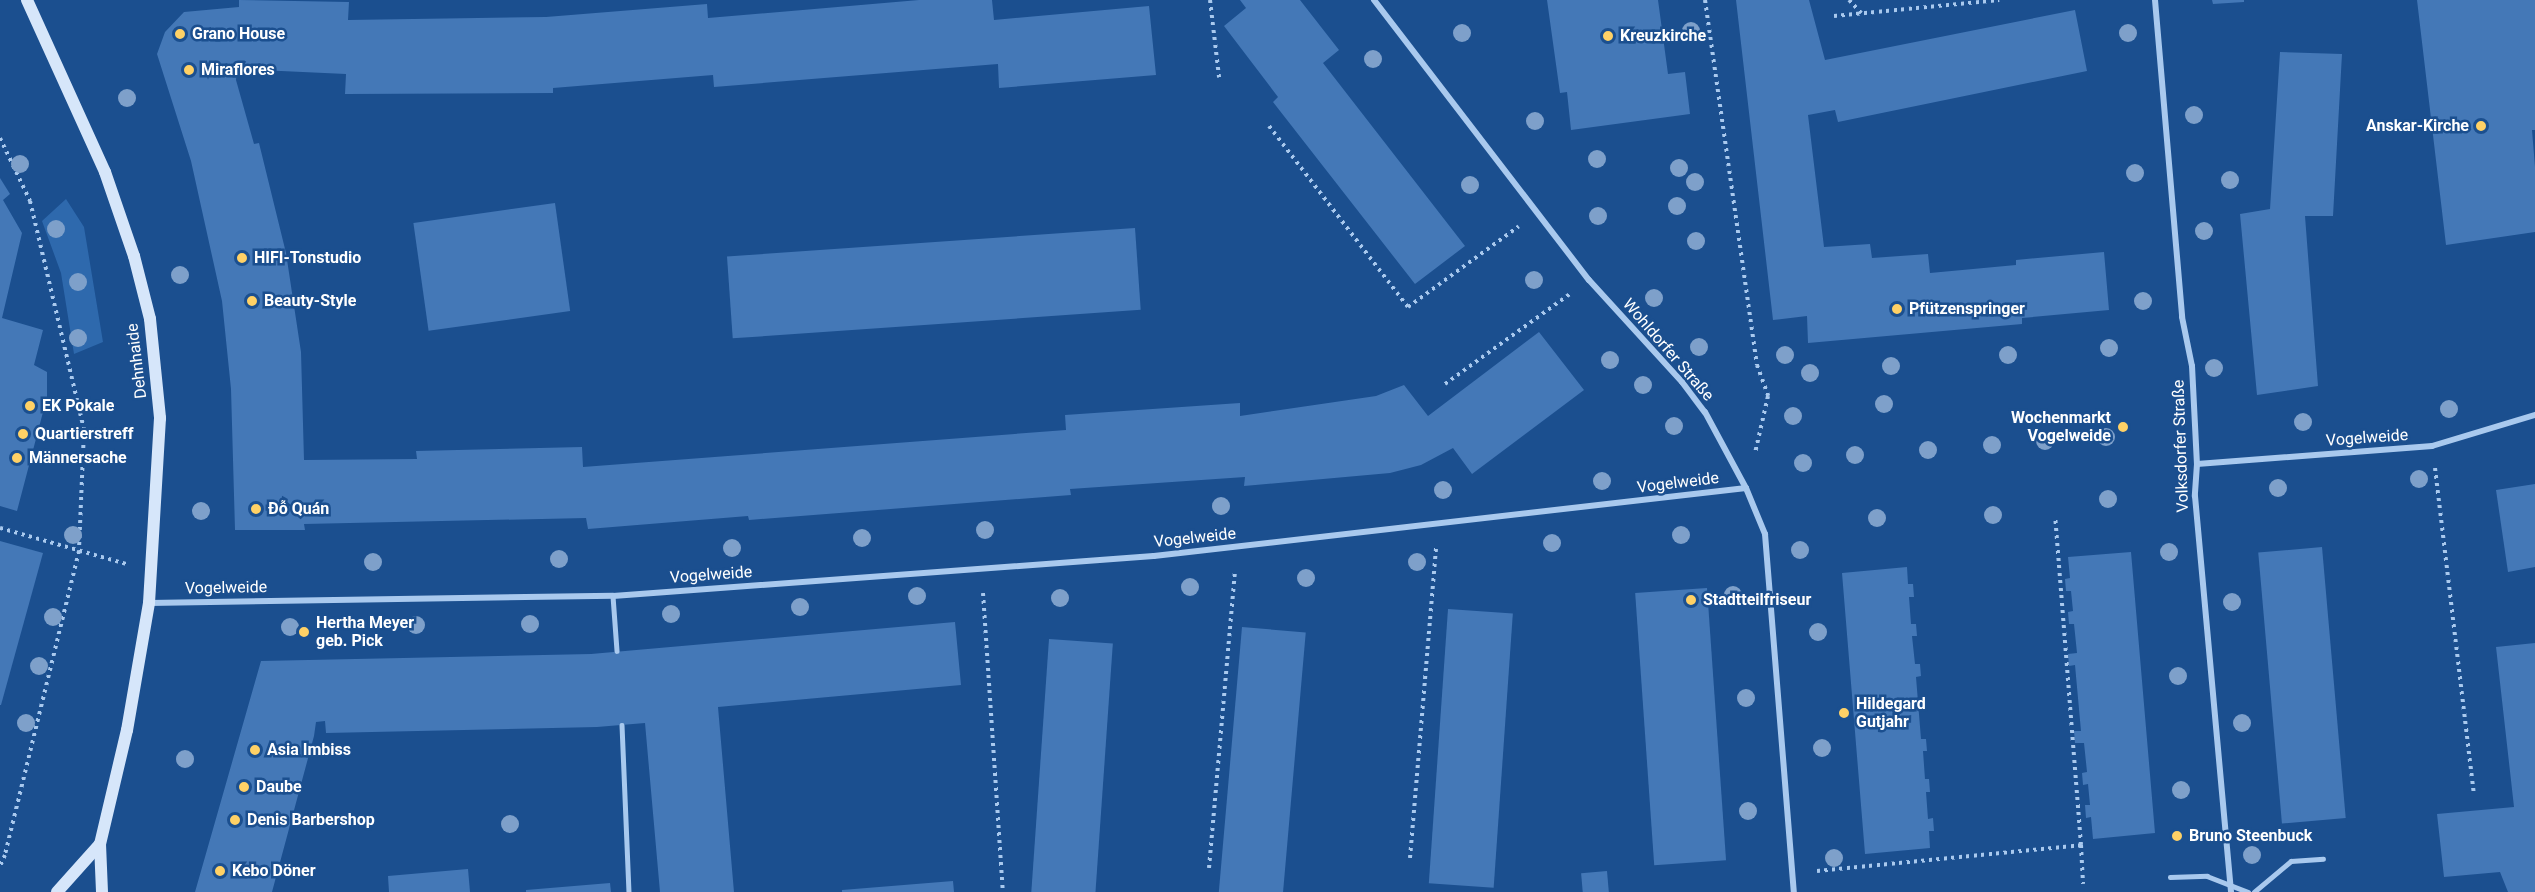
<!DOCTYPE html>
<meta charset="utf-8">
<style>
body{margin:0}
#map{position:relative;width:2535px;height:892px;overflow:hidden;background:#1b4f8f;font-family:Roboto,sans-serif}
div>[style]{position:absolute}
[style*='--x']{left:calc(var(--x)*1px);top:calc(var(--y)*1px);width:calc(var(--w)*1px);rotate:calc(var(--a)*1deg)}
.green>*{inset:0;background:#2e69ad}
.building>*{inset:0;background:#4478b7;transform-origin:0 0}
.path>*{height:4px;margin-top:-2px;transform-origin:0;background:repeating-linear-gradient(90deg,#a9c9ee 0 3px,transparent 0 7.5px)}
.service>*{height:4.5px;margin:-2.25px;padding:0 2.25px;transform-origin:2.25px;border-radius:2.25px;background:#a9c9ee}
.minor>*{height:6px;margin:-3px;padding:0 3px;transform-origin:3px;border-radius:3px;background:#a9c9ee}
.secondary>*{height:12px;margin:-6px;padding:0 6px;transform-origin:6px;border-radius:6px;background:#d6e6fa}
.trees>*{width:18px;height:18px;margin:-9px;border-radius:50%;background:#7ea0ca}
.dots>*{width:16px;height:16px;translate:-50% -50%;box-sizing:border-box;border:3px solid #1b4f8f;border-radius:50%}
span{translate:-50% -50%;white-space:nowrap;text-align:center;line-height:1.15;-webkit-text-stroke:5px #1b4f8f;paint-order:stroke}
.poi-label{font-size:16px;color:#fff;font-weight:700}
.left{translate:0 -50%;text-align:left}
.right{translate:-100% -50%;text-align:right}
.street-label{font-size:16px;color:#fff}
</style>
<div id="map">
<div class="green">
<i style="clip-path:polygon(66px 199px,84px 227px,103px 342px,74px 354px,61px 273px,42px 221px)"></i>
</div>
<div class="building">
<i style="clip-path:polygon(239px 0,349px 2px,348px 20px,546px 17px,707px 4px,708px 18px,919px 0,992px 0,994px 20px,1149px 6px,1156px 75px,999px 88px,998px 64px,714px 87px,713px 75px,553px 88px,553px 93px,345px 94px,346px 74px,237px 69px,236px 80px,254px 144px,259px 143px,286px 253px,301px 352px,304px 460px,417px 459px,416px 451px,582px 447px,583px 467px,1066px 430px,1065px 415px,1240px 403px,1240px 416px,1376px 396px,1404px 385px,1428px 416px,1539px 332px,1584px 390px,1472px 474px,1453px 448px,1421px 465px,1390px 473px,1244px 486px,1245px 477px,1070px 489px,1071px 495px,749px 520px,748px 516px,588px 529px,586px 518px,304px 524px,305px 530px,235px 530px,231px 389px,222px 301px,191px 161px,157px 54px,165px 32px,184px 12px,239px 7px)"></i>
<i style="clip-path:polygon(1240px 0,1300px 0,1339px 50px,1323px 63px,1465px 246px,1415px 284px,1273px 102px,1278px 97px,1224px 26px,1246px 8px)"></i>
<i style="clip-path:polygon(1547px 0,1658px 0,1668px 74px,1685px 72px,1690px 114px,1571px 130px,1567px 92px,1560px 93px)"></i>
<i style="clip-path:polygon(1736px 0,1809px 0,1825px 60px,2075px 10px,2087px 71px,1838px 122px,1835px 110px,1808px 115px,1824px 247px,1870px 244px,1872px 258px,1928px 254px,1930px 273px,2016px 265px,2016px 260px,2104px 252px,2109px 310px,2022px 318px,2022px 324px,1808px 343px,1807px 316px,1773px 320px)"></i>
<i style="clip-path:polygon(2212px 0,2244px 0,2244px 2px,2213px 4px)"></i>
<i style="clip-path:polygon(2417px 0,2535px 0,2535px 130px,2532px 130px,2535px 167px,2535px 232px,2446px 245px)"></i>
<i style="clip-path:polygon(2280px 52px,2342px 54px,2333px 216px,2305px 216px,2318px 386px,2257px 395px,2240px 214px,2270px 209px)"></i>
<i style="clip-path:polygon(0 178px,10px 194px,3px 200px,22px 233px,2px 318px,43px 330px,34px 365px,47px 372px,47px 397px,17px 511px,0 506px)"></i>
<i style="left:555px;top:203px;width:109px;height:143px;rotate:82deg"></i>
<i style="left:1135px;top:228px;width:82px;height:409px;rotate:86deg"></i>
<i style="clip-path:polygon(2535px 484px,2535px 567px,2508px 572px,2496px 490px)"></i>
<i style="clip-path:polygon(0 541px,43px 553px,1px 705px,0 705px)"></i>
<i style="left:2322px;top:547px;width:272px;height:64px;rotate:85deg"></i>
<i style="clip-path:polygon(2131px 552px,2155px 833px,2093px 839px,2091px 817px,2086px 818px,2085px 805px,2090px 805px,2088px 784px,2083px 785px,2082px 773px,2087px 772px,2084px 743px,2075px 743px,2074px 731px,2081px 731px,2075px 665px,2069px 666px,2068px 654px,2077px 653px,2074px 624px,2069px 624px,2068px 612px,2073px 611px,2071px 591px,2066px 591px,2065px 579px,2070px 578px,2068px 557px)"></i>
<i style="clip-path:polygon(1907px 567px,1908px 584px,1913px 584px,1914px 597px,1909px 597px,1911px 624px,1916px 624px,1917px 636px,1912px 636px,1915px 664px,1920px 664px,1921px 676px,1916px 677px,1921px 739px,1926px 739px,1927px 751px,1923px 751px,1925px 779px,1929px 779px,1930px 792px,1926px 792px,1928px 819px,1933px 818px,1934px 831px,1929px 831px,1930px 848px,1865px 854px,1842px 573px)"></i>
<i style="left:1707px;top:588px;width:273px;height:72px;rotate:86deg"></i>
<i style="left:1448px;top:609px;width:65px;height:275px;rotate:4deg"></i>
<i style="clip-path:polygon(955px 622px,961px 685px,718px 707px,734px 892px,660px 892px,645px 723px,597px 727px,326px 733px,325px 721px,316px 722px,314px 736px,272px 892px,195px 892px,261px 661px,591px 654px)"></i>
<i style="left:1242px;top:627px;width:64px;height:266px;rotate:5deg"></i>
<i style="left:1049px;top:639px;width:64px;height:254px;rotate:4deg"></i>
<i style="clip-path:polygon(2535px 643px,2535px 892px,2508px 892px,2500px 872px,2444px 877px,2437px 814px,2514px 807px,2496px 647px)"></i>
<i style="clip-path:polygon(468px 869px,470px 892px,389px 892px,388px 876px)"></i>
<i style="left:1607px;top:871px;width:21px;height:26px;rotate:85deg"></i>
<i style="clip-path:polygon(953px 881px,954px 892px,842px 892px,842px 890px)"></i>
<i style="clip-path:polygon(610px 883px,611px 892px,526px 892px,526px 890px)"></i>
</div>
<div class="path">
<i style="--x:1210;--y:0;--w:78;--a:83.3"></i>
<i style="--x:1705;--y:0;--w:369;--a:81.9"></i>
<i style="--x:1757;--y:365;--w:33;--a:70"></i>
<i style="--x:1768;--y:396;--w:58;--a:102.8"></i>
<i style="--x:1849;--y:0;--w:18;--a:47"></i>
<i style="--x:1834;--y:16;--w:166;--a:-5.5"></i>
<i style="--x:1269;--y:126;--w:228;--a:52.5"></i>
<i style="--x:1408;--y:307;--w:137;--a:-36.1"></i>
<i style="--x:0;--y:138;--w:70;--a:64.5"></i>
<i style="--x:30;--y:201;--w:235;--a:76.7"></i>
<i style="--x:84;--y:430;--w:121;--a:92.4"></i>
<i style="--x:79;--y:551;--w:313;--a:103.7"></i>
<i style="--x:5;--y:855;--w:12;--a:114"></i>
<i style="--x:1445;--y:384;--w:155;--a:-35.8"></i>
<i style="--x:2435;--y:468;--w:330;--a:83.2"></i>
<i style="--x:0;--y:528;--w:131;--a:15.9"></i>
<i style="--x:983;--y:593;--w:300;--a:86.2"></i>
<i style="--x:2081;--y:845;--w:39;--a:87"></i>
<i style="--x:1410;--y:858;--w:312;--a:-85.2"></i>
<i style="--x:1209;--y:868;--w:300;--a:-85"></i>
<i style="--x:1817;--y:871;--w:265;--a:-5.6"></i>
<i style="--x:2081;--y:845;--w:328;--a:-94.5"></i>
</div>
<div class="service">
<i style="--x:613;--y:596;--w:55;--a:85.8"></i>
<i style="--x:622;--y:725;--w:167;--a:87.6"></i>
<i style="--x:2170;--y:877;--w:37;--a:-2"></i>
<i style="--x:2207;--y:876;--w:44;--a:21.3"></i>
<i style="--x:2254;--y:892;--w:48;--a:-40"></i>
<i style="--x:2291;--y:861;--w:32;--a:-4"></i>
</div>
<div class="minor">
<i style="--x:1374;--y:0;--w:353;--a:52.5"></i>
<i style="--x:1589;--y:280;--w:138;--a:47.6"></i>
<i style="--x:1682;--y:382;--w:38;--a:53"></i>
<i style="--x:1705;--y:412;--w:86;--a:61.7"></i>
<i style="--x:1746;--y:488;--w:50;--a:67.6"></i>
<i style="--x:1765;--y:534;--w:359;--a:85.4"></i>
<i style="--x:2155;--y:0;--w:318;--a:85.1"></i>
<i style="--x:2182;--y:317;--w:50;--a:78.5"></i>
<i style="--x:2192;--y:366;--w:98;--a:87.1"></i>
<i style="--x:2197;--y:464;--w:32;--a:94"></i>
<i style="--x:2195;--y:496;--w:398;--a:84.8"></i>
<i style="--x:2197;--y:464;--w:236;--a:-4.4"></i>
<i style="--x:2432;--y:446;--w:108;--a:-16.8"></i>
<i style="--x:149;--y:603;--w:464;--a:-0.9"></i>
<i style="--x:613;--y:596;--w:542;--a:-4.23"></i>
<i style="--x:1154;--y:556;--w:596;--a:-6.55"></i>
</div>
<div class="secondary">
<i style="--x:27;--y:0;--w:189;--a:65.6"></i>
<i style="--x:105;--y:172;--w:89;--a:71"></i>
<i style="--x:134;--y:256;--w:65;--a:75.7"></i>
<i style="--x:150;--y:319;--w:100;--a:84.2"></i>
<i style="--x:160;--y:418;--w:185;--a:93.4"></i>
<i style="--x:149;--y:603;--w:129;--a:99.8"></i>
<i style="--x:127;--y:730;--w:117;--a:103.3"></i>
<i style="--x:100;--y:844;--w:48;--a:87.6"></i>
<i style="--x:57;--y:892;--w:64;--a:-48.1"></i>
</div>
<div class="trees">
<i style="left:1691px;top:31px"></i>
<i style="left:1462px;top:33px"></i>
<i style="left:2128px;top:33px"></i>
<i style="left:1373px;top:59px"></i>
<i style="left:127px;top:98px"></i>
<i style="left:2194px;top:115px"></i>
<i style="left:1535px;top:121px"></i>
<i style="left:1597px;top:159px"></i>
<i style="left:20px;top:164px"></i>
<i style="left:1679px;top:168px"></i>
<i style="left:2135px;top:173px"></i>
<i style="left:2230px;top:180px"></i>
<i style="left:1695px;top:182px"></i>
<i style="left:1470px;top:185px"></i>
<i style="left:1677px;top:206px"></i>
<i style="left:1598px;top:216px"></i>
<i style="left:56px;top:229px"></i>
<i style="left:2204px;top:231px"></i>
<i style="left:1696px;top:241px"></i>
<i style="left:180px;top:275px"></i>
<i style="left:1534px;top:280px"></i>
<i style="left:78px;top:282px"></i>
<i style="left:1654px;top:298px"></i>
<i style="left:2143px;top:301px"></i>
<i style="left:78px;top:338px"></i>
<i style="left:1699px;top:347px"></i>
<i style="left:2109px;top:348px"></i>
<i style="left:1785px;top:355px"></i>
<i style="left:2008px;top:355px"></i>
<i style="left:1610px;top:360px"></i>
<i style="left:1891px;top:366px"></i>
<i style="left:2214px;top:368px"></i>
<i style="left:1810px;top:373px"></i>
<i style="left:1643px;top:385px"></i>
<i style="left:1884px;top:404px"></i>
<i style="left:2449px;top:409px"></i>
<i style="left:1793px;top:416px"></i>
<i style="left:2303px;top:422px"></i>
<i style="left:1674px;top:426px"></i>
<i style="left:2106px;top:437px"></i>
<i style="left:2045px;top:441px"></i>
<i style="left:1992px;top:445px"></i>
<i style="left:1928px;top:450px"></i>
<i style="left:1855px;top:455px"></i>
<i style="left:1803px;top:463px"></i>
<i style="left:2419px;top:479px"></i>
<i style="left:1602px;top:481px"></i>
<i style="left:2278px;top:488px"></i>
<i style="left:1443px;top:490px"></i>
<i style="left:2108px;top:499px"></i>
<i style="left:1221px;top:506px"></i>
<i style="left:201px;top:511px"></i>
<i style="left:1993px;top:515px"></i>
<i style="left:1877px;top:518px"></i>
<i style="left:985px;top:530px"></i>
<i style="left:73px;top:535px"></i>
<i style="left:1681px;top:535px"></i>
<i style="left:862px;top:538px"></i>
<i style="left:1552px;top:543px"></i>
<i style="left:732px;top:548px"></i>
<i style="left:1800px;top:550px"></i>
<i style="left:2169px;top:552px"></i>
<i style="left:559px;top:559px"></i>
<i style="left:373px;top:562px"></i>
<i style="left:1417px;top:562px"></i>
<i style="left:1306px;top:578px"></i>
<i style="left:1190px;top:587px"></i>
<i style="left:1733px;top:595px"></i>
<i style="left:917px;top:596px"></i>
<i style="left:1060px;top:598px"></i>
<i style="left:2232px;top:602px"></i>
<i style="left:800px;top:607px"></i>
<i style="left:671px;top:614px"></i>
<i style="left:53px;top:617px"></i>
<i style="left:530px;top:624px"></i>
<i style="left:416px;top:625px"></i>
<i style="left:290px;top:627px"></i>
<i style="left:1818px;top:632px"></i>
<i style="left:39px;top:666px"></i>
<i style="left:2178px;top:676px"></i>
<i style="left:1746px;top:698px"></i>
<i style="left:26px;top:723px"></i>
<i style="left:2242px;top:723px"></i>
<i style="left:1822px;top:748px"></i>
<i style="left:185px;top:759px"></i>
<i style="left:2181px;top:790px"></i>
<i style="left:1748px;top:811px"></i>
<i style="left:510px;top:824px"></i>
<i style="left:2252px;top:855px"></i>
<i style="left:1834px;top:858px"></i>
</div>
<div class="dots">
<i style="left:180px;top:34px;background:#ffd166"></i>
<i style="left:1608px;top:36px;background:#ffd166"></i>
<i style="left:189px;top:70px;background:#ffd166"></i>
<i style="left:2481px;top:126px;background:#ffd166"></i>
<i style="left:242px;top:258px;background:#ffd166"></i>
<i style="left:252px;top:301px;background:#ffd166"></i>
<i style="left:1897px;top:309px;background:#ffd166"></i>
<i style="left:30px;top:406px;background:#ffd166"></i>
<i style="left:2123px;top:427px;background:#ffd166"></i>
<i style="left:23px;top:434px;background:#ffd166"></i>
<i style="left:17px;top:458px;background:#ffd166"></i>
<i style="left:256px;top:509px;background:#ffd166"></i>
<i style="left:1691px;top:600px;background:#ffd166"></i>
<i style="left:304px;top:632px;background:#ffd166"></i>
<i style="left:1844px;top:713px;background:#ffd166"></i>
<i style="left:255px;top:750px;background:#ffd166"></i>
<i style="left:244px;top:787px;background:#ffd166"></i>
<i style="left:235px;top:820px;background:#ffd166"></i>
<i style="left:2177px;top:836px;background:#ffd166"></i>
<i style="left:220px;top:871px;background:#ffd166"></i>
</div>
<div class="poi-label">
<span class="left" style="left:192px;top:34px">Grano House</span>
<span class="left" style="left:1620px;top:36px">Kreuzkirche</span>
<span class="left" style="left:201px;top:70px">Miraflores</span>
<span class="right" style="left:2469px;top:126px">Anskar-Kirche</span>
<span class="left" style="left:254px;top:258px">HIFI-Tonstudio</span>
<span class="left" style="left:264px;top:301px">Beauty-Style</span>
<span class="left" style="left:1909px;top:309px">Pfützenspringer</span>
<span class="left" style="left:42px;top:406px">EK Pokale</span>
<span class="right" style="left:2111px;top:427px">Wochenmarkt<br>Vogelweide</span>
<span class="left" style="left:35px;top:434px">Quartierstreff</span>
<span class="left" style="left:29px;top:458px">Männersache</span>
<span class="left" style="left:268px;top:509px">Đỗ Quán</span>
<span class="left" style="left:1703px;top:600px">Stadtteilfriseur</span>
<span class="left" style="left:316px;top:632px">Hertha Meyer<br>geb. Pick</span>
<span class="left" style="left:1856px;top:713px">Hildegard<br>Gutjahr</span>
<span class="left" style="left:267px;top:750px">Asia Imbiss</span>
<span class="left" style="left:256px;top:787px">Daube</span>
<span class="left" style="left:247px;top:820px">Denis Barbershop</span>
<span class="left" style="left:2189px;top:836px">Bruno Steenbuck</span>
<span class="left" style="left:232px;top:871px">Kebo Döner</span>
</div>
<div class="street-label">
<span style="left:1668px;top:350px;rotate:49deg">Wohldorfer Straße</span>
<span style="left:137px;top:361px;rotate:-97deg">Dehnhaide</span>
<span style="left:2367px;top:438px;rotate:-4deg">Vogelweide</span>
<span style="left:2181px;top:446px;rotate:-92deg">Volksdorfer Straße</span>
<span style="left:1678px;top:483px;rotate:-7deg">Vogelweide</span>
<span style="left:1195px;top:538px;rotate:-6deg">Vogelweide</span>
<span style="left:711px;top:575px;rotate:-4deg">Vogelweide</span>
<span style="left:226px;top:588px;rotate:-1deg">Vogelweide</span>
</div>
</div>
